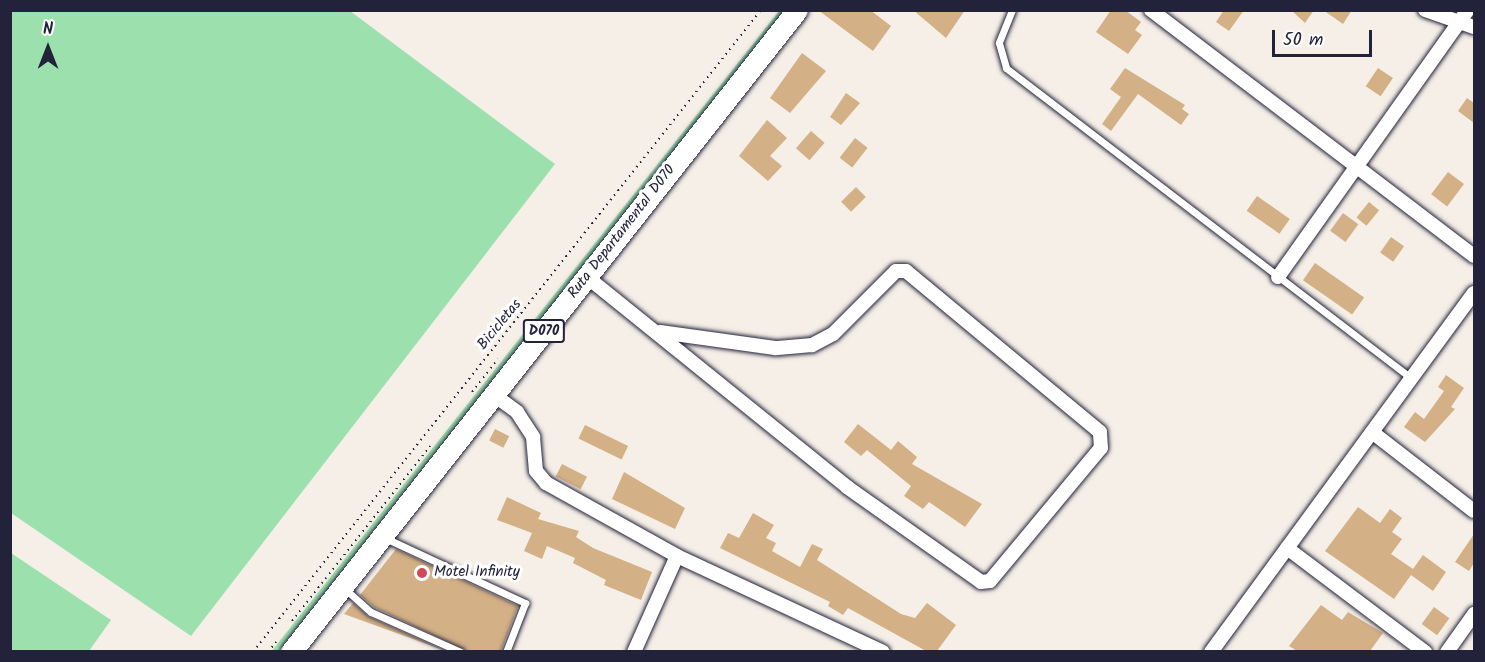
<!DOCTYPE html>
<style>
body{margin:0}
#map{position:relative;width:1485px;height:662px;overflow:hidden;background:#f6efe7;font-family:Kalam,sans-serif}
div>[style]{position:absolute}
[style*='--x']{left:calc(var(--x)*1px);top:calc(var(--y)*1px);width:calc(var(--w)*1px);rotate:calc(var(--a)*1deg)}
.green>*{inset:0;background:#9ce1ad}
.building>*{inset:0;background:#d3b085;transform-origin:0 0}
.path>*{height:2px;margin-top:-1px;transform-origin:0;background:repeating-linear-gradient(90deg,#22223b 0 1.5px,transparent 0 6px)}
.roads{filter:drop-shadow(0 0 2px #22223b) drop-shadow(0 0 2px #22223b)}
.lane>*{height:7px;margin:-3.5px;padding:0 3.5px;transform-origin:3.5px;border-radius:3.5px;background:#fff}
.street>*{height:14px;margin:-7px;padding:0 7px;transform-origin:7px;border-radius:7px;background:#fff}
.primary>*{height:21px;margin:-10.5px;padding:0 10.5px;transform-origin:10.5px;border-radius:10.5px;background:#fff}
.dots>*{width:16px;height:16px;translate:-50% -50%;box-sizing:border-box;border:3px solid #fff;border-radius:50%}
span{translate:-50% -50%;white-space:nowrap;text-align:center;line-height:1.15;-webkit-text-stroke:6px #fff;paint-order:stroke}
.shield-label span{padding:2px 4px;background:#fff;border:2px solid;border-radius:4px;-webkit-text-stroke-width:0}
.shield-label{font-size:14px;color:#22223b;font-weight:700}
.street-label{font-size:15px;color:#22223b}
.poi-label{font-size:15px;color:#22223b}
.left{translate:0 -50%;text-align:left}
.frame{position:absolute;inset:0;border:12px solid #22223b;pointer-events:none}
.north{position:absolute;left:18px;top:18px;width:60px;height:60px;-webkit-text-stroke:4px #fff;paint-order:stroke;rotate:0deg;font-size:16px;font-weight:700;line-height:24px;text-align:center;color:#22223b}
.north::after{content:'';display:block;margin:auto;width:21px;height:27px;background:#22223b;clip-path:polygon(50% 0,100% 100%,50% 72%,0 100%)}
.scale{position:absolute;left:1272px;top:30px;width:100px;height:27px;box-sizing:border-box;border:3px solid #22223b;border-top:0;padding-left:8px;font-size:18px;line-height:21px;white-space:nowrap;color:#22223b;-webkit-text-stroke:4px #fff;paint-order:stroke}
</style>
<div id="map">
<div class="green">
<i style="clip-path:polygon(10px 11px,350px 11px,555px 164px,191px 636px,11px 513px)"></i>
<i style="clip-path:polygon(779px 11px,785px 11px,279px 651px,271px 652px)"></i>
<i style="clip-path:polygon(11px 553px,111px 620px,89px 651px,11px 651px)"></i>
</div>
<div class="building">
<i style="clip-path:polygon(818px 10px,870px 10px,891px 26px,873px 51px)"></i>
<i style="clip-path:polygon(913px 10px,965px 10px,946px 38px)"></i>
<i style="clip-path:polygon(1111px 10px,1125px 10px,1141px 22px,1135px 30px,1142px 35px,1128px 54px,1096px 32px)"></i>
<i style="clip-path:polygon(1224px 10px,1244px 10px,1229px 31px,1216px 22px)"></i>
<i style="clip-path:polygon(1291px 10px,1314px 10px,1305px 23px)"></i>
<i style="clip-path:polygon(1323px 10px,1352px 10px,1343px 24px)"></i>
<i style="clip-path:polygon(802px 53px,826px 71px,790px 113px,770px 98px)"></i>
<i style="clip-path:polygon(1125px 68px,1185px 105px,1182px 109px,1189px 114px,1181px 125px,1138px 94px,1111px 131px,1102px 124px,1121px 97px,1110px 89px)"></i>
<i style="left:1378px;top:68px;width:18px;height:22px;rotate:34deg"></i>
<i style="clip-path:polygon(846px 93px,860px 103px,841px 125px,830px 117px)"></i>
<i style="clip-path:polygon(1467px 98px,1474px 103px,1474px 123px,1458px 111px)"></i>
<i style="clip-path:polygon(767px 120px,787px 138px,770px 156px,782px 166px,768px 181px,739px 156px)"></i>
<i style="left:811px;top:131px;width:18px;height:23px;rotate:41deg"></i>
<i style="left:855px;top:138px;width:16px;height:25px;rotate:38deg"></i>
<i style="left:1448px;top:172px;width:20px;height:28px;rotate:37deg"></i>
<i style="left:856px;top:187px;width:14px;height:21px;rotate:45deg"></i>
<i style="left:1257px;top:196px;width:40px;height:18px;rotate:35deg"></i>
<i style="left:1369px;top:202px;width:13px;height:20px;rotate:39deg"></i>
<i style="left:1343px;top:213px;width:19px;height:22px;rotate:36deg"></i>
<i style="left:1391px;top:237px;width:16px;height:19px;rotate:35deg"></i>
<i style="left:1315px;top:263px;width:60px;height:21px;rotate:35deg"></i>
<i style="clip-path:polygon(1446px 375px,1464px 388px,1451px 407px,1455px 409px,1425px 442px,1404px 427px,1415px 412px,1424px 419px,1444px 391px,1438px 387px)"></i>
<i style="clip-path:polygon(858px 424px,891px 450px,898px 441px,917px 457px,912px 464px,982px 504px,965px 527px,929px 502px,923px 509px,904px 496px,911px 486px,867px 450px,861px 456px,844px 442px)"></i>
<i style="left:585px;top:425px;width:48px;height:15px;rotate:26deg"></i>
<i style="left:495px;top:429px;width:16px;height:13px;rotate:27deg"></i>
<i style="left:562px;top:464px;width:28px;height:14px;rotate:27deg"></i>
<i style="clip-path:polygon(624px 472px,685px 508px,675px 529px,612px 499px)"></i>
<i style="clip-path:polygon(507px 497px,541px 513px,538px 519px,579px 531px,576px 537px,593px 548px,652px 572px,641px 600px,604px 585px,606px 580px,573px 563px,575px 558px,547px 546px,542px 559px,524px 551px,532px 533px,497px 520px)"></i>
<i style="clip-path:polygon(1358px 507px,1380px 523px,1390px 509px,1402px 518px,1392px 532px,1402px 539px,1391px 554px,1413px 569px,1423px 555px,1446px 572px,1433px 591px,1411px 575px,1394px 599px,1325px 551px)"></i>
<i style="clip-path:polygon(753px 513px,774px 525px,766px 538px,776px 543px,772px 551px,800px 567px,812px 544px,823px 549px,817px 560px,901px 614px,915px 618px,927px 603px,956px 625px,937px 651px,926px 651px,848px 608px,843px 615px,828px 606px,830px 602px,720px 548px,728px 533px,739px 538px)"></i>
<i style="clip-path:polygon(1474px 534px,1474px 563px,1469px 571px,1455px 562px)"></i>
<i style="clip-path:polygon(396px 549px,518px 606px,501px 651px,467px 651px,374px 607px,360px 595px)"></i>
<i style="clip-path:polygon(353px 603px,369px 617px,446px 651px,344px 614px)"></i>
<i style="clip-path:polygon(1321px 605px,1342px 620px,1348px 612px,1383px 633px,1370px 651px,1297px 651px,1289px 646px)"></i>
<i style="left:1434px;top:607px;width:19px;height:21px;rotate:36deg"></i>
</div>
<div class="path">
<i style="--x:472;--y:392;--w:42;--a:-51.8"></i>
<i style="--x:292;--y:621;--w:223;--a:-51.7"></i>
<i style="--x:253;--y:652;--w:819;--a:-51.65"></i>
<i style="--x:268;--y:652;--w:13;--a:-51"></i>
</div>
<div class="roads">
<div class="lane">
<i style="--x:1012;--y:10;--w:35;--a:112"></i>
<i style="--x:999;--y:43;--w:26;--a:74"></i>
<i style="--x:1006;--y:68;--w:510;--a:37.43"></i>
<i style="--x:383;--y:537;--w:157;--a:24.9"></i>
<i style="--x:525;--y:603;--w:53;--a:111.2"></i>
<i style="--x:344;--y:588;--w:36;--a:42"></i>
<i style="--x:371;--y:612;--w:98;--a:24"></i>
</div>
<div class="street">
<i style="--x:1151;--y:10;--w:406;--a:37.3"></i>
<i style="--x:1425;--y:10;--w:52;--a:19.1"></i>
<i style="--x:587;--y:277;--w:334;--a:38.9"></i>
<i style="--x:847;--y:487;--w:164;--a:35.3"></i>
<i style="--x:981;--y:582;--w:9;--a:-6"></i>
<i style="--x:990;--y:581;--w:173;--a:-50.2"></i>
<i style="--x:1101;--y:448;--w:16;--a:-94"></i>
<i style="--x:1100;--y:432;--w:252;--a:-140.3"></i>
<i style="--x:906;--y:271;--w:10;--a:180"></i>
<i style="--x:896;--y:271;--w:89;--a:135"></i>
<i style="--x:833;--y:334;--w:24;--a:152"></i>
<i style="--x:812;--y:345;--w:37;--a:175"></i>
<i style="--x:775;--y:348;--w:116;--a:-172.1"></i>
<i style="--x:1278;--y:277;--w:328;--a:-54.6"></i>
<i style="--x:494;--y:395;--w:29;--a:36"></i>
<i style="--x:517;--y:412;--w:30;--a:57"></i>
<i style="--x:533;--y:437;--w:34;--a:85"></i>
<i style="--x:536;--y:471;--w:16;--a:50"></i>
<i style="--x:546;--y:483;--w:150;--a:29.1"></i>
<i style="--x:677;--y:556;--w:227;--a:25"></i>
<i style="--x:1372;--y:432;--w:129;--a:37.8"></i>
<i style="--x:1287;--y:548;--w:173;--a:37"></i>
<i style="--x:634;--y:652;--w:105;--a:-65.9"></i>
<i style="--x:1211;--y:652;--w:445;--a:-53.8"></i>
<i style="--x:1447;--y:652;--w:47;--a:-54.6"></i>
</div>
<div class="primary">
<i style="--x:291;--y:652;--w:817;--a:-51.76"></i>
</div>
</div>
<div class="dots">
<i style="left:422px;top:573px;background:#d1495b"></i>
</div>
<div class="shield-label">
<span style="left:544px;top:331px">D070</span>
</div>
<div class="street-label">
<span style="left:622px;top:232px;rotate:-52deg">Ruta Departamental D070</span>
<span style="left:500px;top:325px;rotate:-51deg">Bicicletas</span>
</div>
<div class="poi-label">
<span class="left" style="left:434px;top:573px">Motel Infinity</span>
</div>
<div class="frame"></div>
<div class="north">N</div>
<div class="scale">50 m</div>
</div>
